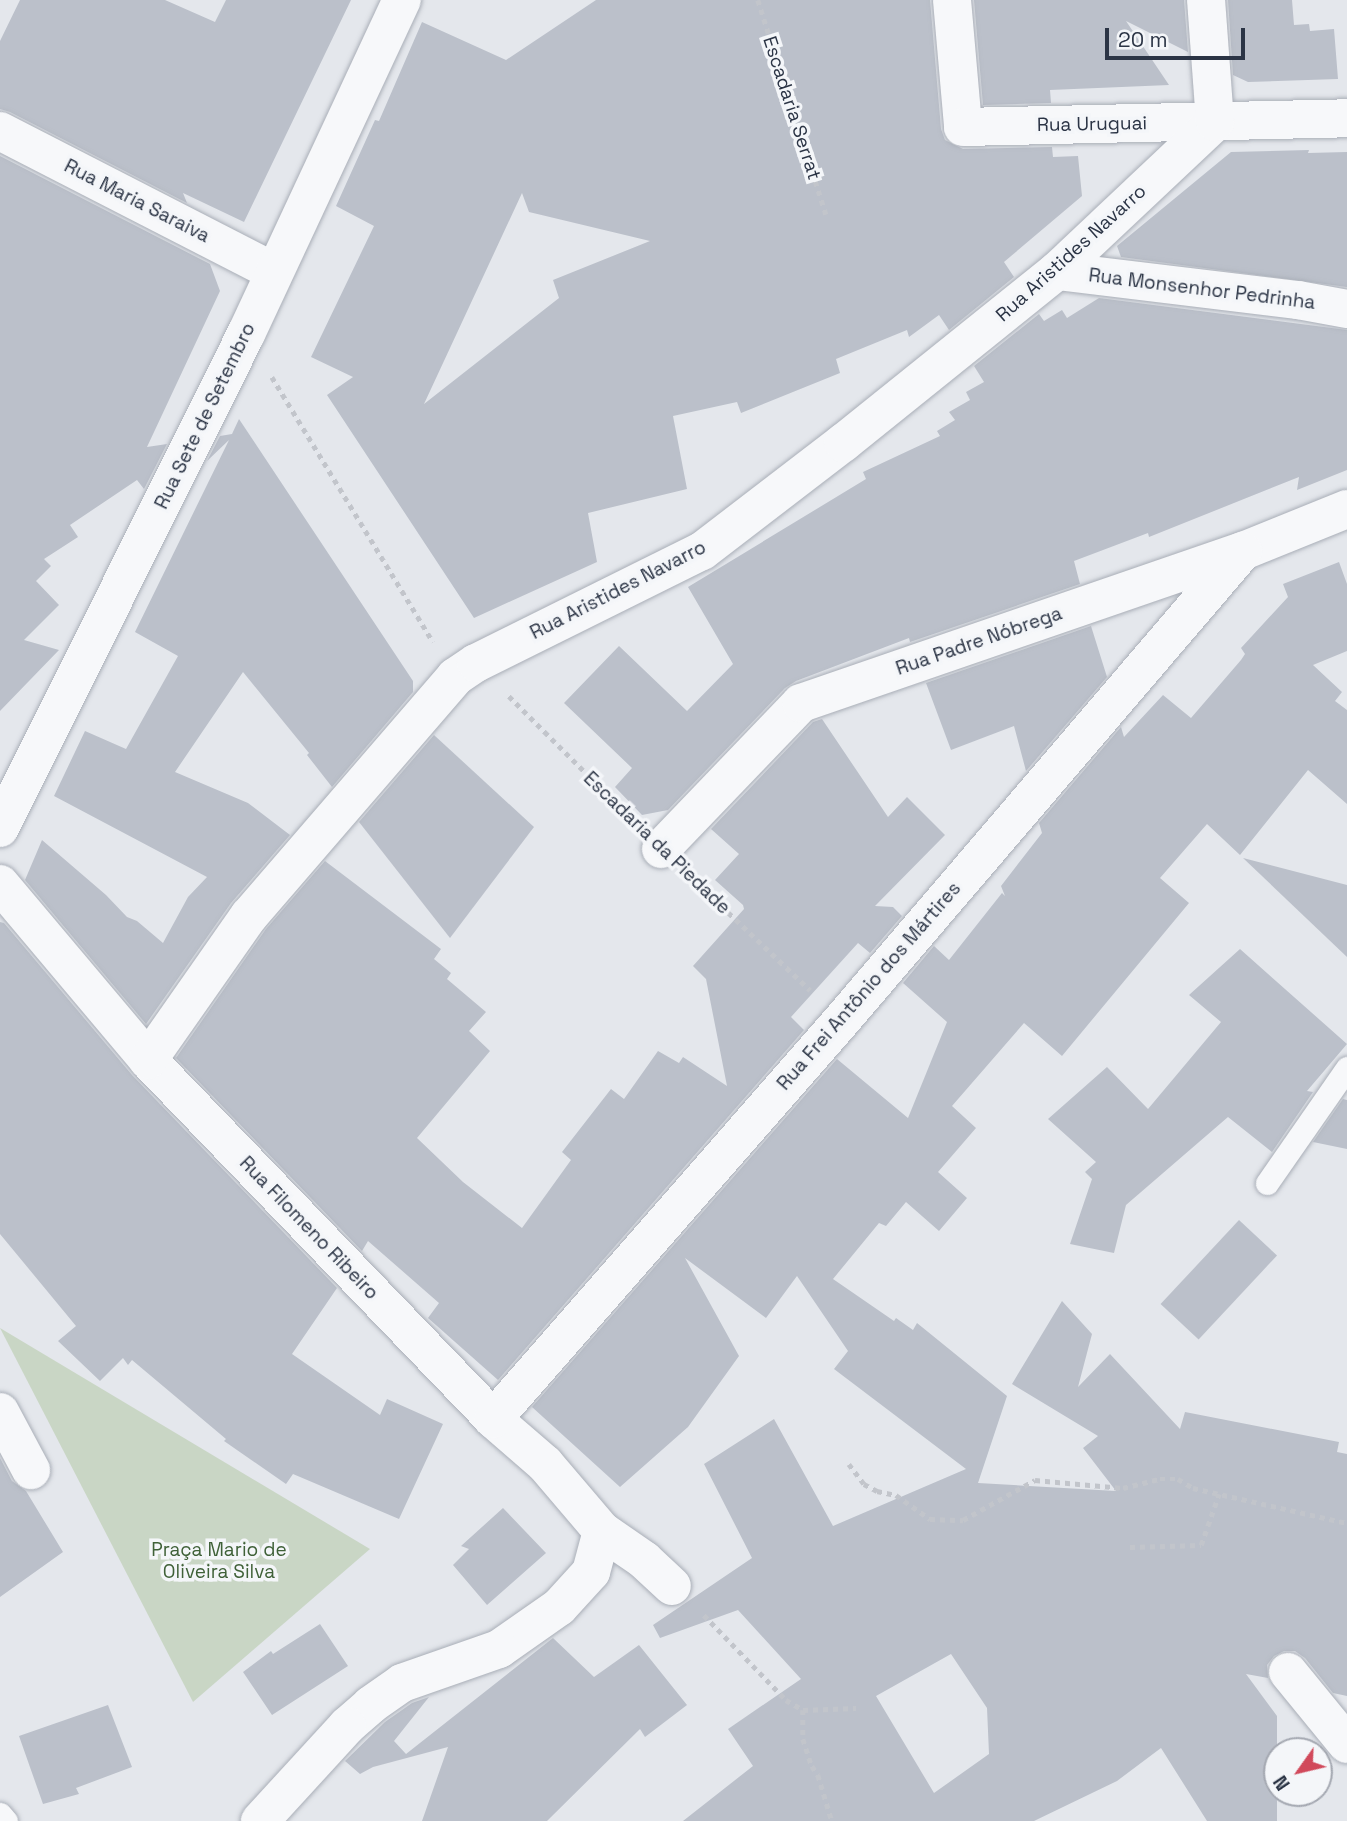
<!DOCTYPE html>
<meta charset="utf-8">
<style>
body{margin:0}
#map{position:relative;width:1347px;height:1821px;overflow:hidden;background:#e4e7ec;font-family:"Space Grotesk",sans-serif}
div>[style]{position:absolute}
[style*='--x']{left:calc(var(--x)*1px);top:calc(var(--y)*1px);width:calc(var(--w)*1px);rotate:calc(var(--a)*1deg)}
.green>*{inset:0;background:#c9d6c5}
.building>*{inset:0;background:#bbc0ca;transform-origin:0 0}
.path>*{height:4.5px;margin-top:-2.25px;transform-origin:0;background:repeating-linear-gradient(90deg,#c2c5cb 0 5px,transparent 0 10px)}
.roads{filter:drop-shadow(0 0 2px #a9aeb7) drop-shadow(0 0 2px #a9aeb7)}
.lane>*{height:23px;margin:-11.5px;padding:0 11.5px;transform-origin:11.5px;border-radius:11.5px;background:#f7f8fa}
.street>*{height:38px;margin:-19px;padding:0 19px;transform-origin:19px;border-radius:19px;background:#f7f8fa}
span{translate:-50% -50%;white-space:nowrap;text-align:center;line-height:1.15;-webkit-text-stroke:7px #f4f6f9;paint-order:stroke}
.street-label{font-size:19px;color:#2b3445}
.park-label{font-size:19px;color:#3f6138}
.north{position:absolute;left:1263px;top:1737px;width:70px;height:70px;box-sizing:border-box;background:#f4f6f9;border:2px solid #a4a8b1;border-radius:50%;rotate:236deg;font-size:19px;font-weight:700;line-height:28px;text-align:center;color:#2b3445}
.north::after{content:'';display:block;margin:auto;width:24px;height:32px;background:#d1495b;clip-path:polygon(50% 0,100% 100%,50% 72%,0 100%)}
.scale{position:absolute;left:1105px;top:28px;width:140px;height:32px;box-sizing:border-box;border:4px solid #2b3445;border-top:0;padding-left:9px;font-size:21px;line-height:24px;white-space:nowrap;color:#2b3445;-webkit-text-stroke:5px #f4f6f9;paint-order:stroke}
</style>
<div id="map">
<div class="green">
<i style="clip-path:polygon(0 1328px,370px 1549px,193px 1702px)"></i>
</div>
<div class="building">
<i style="clip-path:polygon(20px 0,165px 0,215px 22px,226px 0,351px 0,244px 222px,183px 193px,187px 203px,10px 112px,0 109px,0 41px)"></i>
<i style="clip-path:polygon(evenodd,596px 0,930px 0,941px 129px,945px 140px,963px 149px,1052px 147px,1053px 157px,1078px 156px,1082px 196px,1004px 262px,1014px 277px,949px 330px,939px 315px,909px 337px,907px 330px,836px 359px,840px 373px,741px 413px,737px 402px,673px 416px,687px 489px,588px 513px,597px 562px,474px 618px,327px 395px,353px 377px,311px 357px,374px 226px,336px 206px,375px 120px,379px 121px,422px 22px,506px 60px,596px 0,522px 193px,529px 212px,650px 241px,553px 280px,559px 298px,424px 404px,522px 193px)"></i>
<i style="clip-path:polygon(974px 0,1184px 0,1188px 52px,1126px 21px,1169px 85px,1050px 90px,1051px 103px,983px 105px)"></i>
<i style="clip-path:polygon(1228px 0,1292px 0,1294px 25px,1309px 24px,1310px 31px,1334px 29px,1338px 79px,1248px 82px,1233px 75px)"></i>
<i style="clip-path:polygon(1309px 150px,1308px 153px,1347px 152px,1347px 287px,1121px 257px,1117px 246px,1231px 152px)"></i>
<i style="clip-path:polygon(0 156px,210px 264px,220px 291px,147px 447px,167px 444px,144px 489px,137px 480px,70px 525px,78px 537px,44px 559px,51px 566px,36px 581px,59px 605px,24px 640px,59px 650px,0 711px)"></i>
<i style="clip-path:polygon(1099px 298px,1347px 330px,1347px 470px,1297px 490px,1299px 477px,1149px 537px,1148px 533px,1074px 561px,1080px 584px,910px 642px,909px 638px,796px 681px,785px 688px,668px 810px,642px 815px,615px 787px,632px 768px,564px 703px,619px 646px,687px 711px,733px 664px,688px 587px,866px 479px,863px 472px,940px 436px,937px 431px,955px 420px,949px 412px,970px 400px,966px 392px,984px 382px,974px 366px,1039px 314px,1044px 321px,1062px 310px,1067px 318px)"></i>
<i style="clip-path:polygon(239px 419px,413px 681px,413px 692px,332px 787px,307px 755px,309px 753px,243px 672px,175px 772px,248px 803px,290px 835px,231px 903px,146px 1024px,25px 880px,42px 840px,106px 895px,127px 917px,137px 921px,163px 943px,188px 897px,207px 877px,54px 796px,85px 731px,126px 749px,178px 656px,135px 632px,229px 440px,207px 461px,220px 436px,232px 434px)"></i>
<i style="clip-path:polygon(evenodd,1339px 562px,1347px 584px,1347px 651px,1313px 665px,1342px 692px,1335px 701px,1347px 710px,1347px 804px,1308px 770px,1240px 855px,1207px 824px,1160px 878px,1189px 903px,1062px 1056px,1024px 1023px,952px 1106px,976px 1128px,938px 1172px,967px 1198px,939px 1231px,906px 1202px,886px 1226px,879px 1223px,833px 1279px,894px 1321px,896px 1318px,913px 1330px,917px 1323px,1007px 1396px,978px 1483px,1116px 1491px,1083px 1448px,1098px 1436px,1012px 1384px,1062px 1301px,1092px 1334px,1078px 1387px,1110px 1354px,1180px 1429px,1185px 1412px,1339px 1442px,1337px 1452px,1347px 1454px,1347px 1696px,1333px 1693px,1305px 1658px,1295px 1651px,1284px 1651px,1274px 1656px,1267px 1665px,1268px 1678px,1246px 1674px,1277px 1716px,1277px 1821px,1207px 1821px,1161px 1748px,1117px 1781px,1034px 1821px,683px 1821px,753px 1766px,728px 1729px,801px 1679px,738px 1610px,660px 1638px,653px 1625px,752px 1558px,704px 1464px,774px 1419px,833px 1526px,966px 1469px,834px 1369px,848px 1351px,797px 1276px,766px 1318px,685px 1258px,739px 1356px,688px 1427px,620px 1487px,532px 1407px,837px 1059px,908px 1118px,947px 1022px,903px 983px,934px 946px,949px 960px,1002px 893px,1005px 896px,1001px 886px,1042px 833px,1039px 823px,1121px 727px,1124px 737px,1163px 695px,1191px 718px,1241px 660px,1245px 654px,1241px 648px,1288px 597px,1283px 584px,1339px 562px,951px 1654px,987px 1708px,989px 1754px,934px 1793px,876px 1696px,951px 1654px)"></i>
<i style="clip-path:polygon(1091px 626px,1107px 677px,1026px 771px,1014px 726px,951px 750px,926px 683px)"></i>
<i style="clip-path:polygon(822px 719px,888px 817px,907px 797px,945px 835px,875px 906px,893px 907px,902px 916px,870px 953px,858px 943px,791px 1017px,804px 1030px,498px 1380px,428px 1318px,439px 1303px,368px 1241px,362px 1251px,176px 1058px,266px 929px,325px 861px,441px 949px,434px 959px,451px 973px,447px 979px,486px 1012px,469px 1031px,490px 1051px,417px 1138px,463px 1182px,522px 1228px,571px 1160px,562px 1152px,611px 1089px,624px 1099px,658px 1051px,679px 1063px,683px 1057px,727px 1086px,706px 979px,693px 966px,744px 909px,743px 905px,715px 880px,739px 854px,711px 829px,813px 722px)"></i>
<i style="clip-path:polygon(434px 735px,534px 827px,450px 938px,359px 822px)"></i>
<i style="clip-path:polygon(1243px 858px,1347px 885px,1347px 957px)"></i>
<i style="clip-path:polygon(0 922px,4px 923px,132px 1075px,337px 1288px,292px 1354px,380px 1415px,387px 1399px,443px 1424px,399px 1519px,293px 1474px,286px 1484px,224px 1441px,226px 1439px,132px 1360px,128px 1365px,123px 1358px,100px 1381px,58px 1341px,76px 1326px,0 1234px)"></i>
<i style="clip-path:polygon(1240px 949px,1347px 1044px,1307px 1091px,1313px 1092px,1272px 1152px,1228px 1117px,1126px 1205px,1114px 1253px,1070px 1244px,1092px 1179px,1085px 1172px,1096px 1162px,1048px 1119px,1107px 1067px,1148px 1109px,1221px 1022px,1189px 995px)"></i>
<i style="clip-path:polygon(1343px 1099px,1347px 1100px,1347px 1149px,1313px 1142px)"></i>
<i style="left:1239px;top:1220px;width:52px;height:115px;rotate:43deg"></i>
<i style="clip-path:polygon(0 1458px,12px 1481px,26px 1491px,63px 1552px,0 1597px)"></i>
<i style="clip-path:polygon(503px 1508px,546px 1553px,487px 1605px,453px 1565px,469px 1549px,461px 1546px)"></i>
<i style="clip-path:polygon(320px 1624px,348px 1666px,272px 1715px,243px 1672px,271px 1651px,273px 1654px)"></i>
<i style="clip-path:polygon(553px 1638px,594px 1677px,639px 1645px,687px 1705px,645px 1737px,640px 1729px,547px 1821px,422px 1821px,448px 1747px,373px 1767px,360px 1774px,345px 1761px,385px 1722px,412px 1703px,429px 1697px,394px 1741px,406px 1754px)"></i>
<i style="clip-path:polygon(108px 1705px,132px 1767px,76px 1788px,79px 1794px,43px 1804px,19px 1736px)"></i>
</div>
<div class="path">
<i style="--x:758;--y:0;--w:225;--a:72.4"></i>
<i style="--x:272;--y:377;--w:310;--a:58.7"></i>
<i style="--x:509;--y:696;--w:173;--a:45"></i>
<i style="--x:692;--y:878;--w:163;--a:43.5"></i>
<i style="--x:849;--y:1464;--w:25;--a:53"></i>
<i style="--x:864;--y:1484;--w:15;--a:28"></i>
<i style="--x:877;--y:1491;--w:19;--a:12"></i>
<i style="--x:896;--y:1495;--w:42;--a:35.2"></i>
<i style="--x:930;--y:1519;--w:33;--a:2"></i>
<i style="--x:963;--y:1520;--w:82;--a:-29.1"></i>
<i style="--x:1035;--y:1480;--w:88;--a:5.2"></i>
<i style="--x:1123;--y:1488;--w:38;--a:-14"></i>
<i style="--x:1160;--y:1479;--w:18;--a:0"></i>
<i style="--x:1178;--y:1479;--w:17;--a:31"></i>
<i style="--x:1193;--y:1488;--w:158;--a:12.8"></i>
<i style="--x:1130;--y:1547;--w:71;--a:-1.6"></i>
<i style="--x:1201;--y:1545;--w:54;--a:-70.6"></i>
<i style="--x:704;--y:1615;--w:118;--a:46"></i>
<i style="--x:786;--y:1700;--w:20;--a:30"></i>
<i style="--x:803;--y:1710;--w:53;--a:-2.2"></i>
<i style="--x:803;--y:1710;--w:29;--a:90"></i>
<i style="--x:803;--y:1739;--w:28;--a:72"></i>
<i style="--x:812;--y:1766;--w:11;--a:56"></i>
<i style="--x:818;--y:1775;--w:48;--a:73.1"></i>
</div>
<div class="roads">
<div class="lane">
<i style="--x:1267;--y:1183;--w:140;--a:-55.2"></i>
<i style="--x:0;--y:1814;--w:9;--a:49"></i>
</div>
<div class="street">
<i style="--x:952;--y:0;--w:127;--a:85"></i>
<i style="--x:963;--y:127;--w:384;--a:-1.3"></i>
<i style="--x:0;--y:131;--w:308;--a:27.2"></i>
<i style="--x:1057;--y:271;--w:243;--a:6.9"></i>
<i style="--x:1298;--y:300;--w:50;--a:10.4"></i>
<i style="--x:0;--y:828;--w:552;--a:-63.53"></i>
<i style="--x:246;--y:334;--w:369;--a:-65"></i>
<i style="--x:661;--y:849;--w:202;--a:-46.2"></i>
<i style="--x:801;--y:703;--w:467;--a:-19"></i>
<i style="--x:1243;--y:551;--w:112;--a:-22"></i>
<i style="--x:0;--y:884;--w:230;--a:49.9"></i>
<i style="--x:148;--y:1060;--w:498;--a:46.1"></i>
<i style="--x:493;--y:1419;--w:69;--a:40.9"></i>
<i style="--x:545;--y:1464;--w:88;--a:49.6"></i>
<i style="--x:602;--y:1531;--w:42;--a:105"></i>
<i style="--x:591;--y:1572;--w:47;--a:132.4"></i>
<i style="--x:559;--y:1607;--w:73;--a:145"></i>
<i style="--x:499;--y:1649;--w:103;--a:160.7"></i>
<i style="--x:402;--y:1683;--w:38;--a:145"></i>
<i style="--x:371;--y:1705;--w:32;--a:139"></i>
<i style="--x:347;--y:1726;--w:129;--a:132.5"></i>
<i style="--x:148;--y:1060;--w:176;--a:-55"></i>
<i style="--x:249;--y:916;--w:316;--a:-49.2"></i>
<i style="--x:455;--y:677;--w:25;--a:-34"></i>
<i style="--x:476;--y:663;--w:252;--a:-26.4"></i>
<i style="--x:702;--y:551;--w:178;--a:-37.5"></i>
<i style="--x:843;--y:443;--w:275;--a:-38.8"></i>
<i style="--x:1057;--y:271;--w:217;--a:-43.3"></i>
<i style="--x:1215;--y:122;--w:122;--a:-94.2"></i>
<i style="--x:0;--y:1412;--w:66;--a:61.9"></i>
<i style="--x:493;--y:1419;--w:530;--a:-48.82"></i>
<i style="--x:842;--y:1020;--w:617;--a:-49.47"></i>
<i style="--x:602;--y:1531;--w:51;--a:34.6"></i>
<i style="--x:644;--y:1560;--w:38;--a:43"></i>
<i style="--x:1288;--y:1672;--w:93;--a:50.7"></i>
</div>
</div>
<div class="street-label">
<span style="left:792px;top:108px;rotate:72deg">Escadaria Serrat</span>
<span style="left:1092px;top:124px;rotate:-1deg">Rua Uruguai</span>
<span style="left:137px;top:201px;rotate:27deg">Rua Maria Saraiva</span>
<span style="left:1071px;top:253px;rotate:-42deg">Rua Aristides Navarro</span>
<span style="left:1202px;top:289px;rotate:7deg">Rua Monsenhor Pedrinha</span>
<span style="left:205px;top:416px;rotate:-64deg">Rua Sete de Setembro</span>
<span style="left:618px;top:590px;rotate:-27deg">Rua Aristides Navarro</span>
<span style="left:979px;top:641px;rotate:-19deg">Rua Padre Nóbrega</span>
<span style="left:657px;top:843px;rotate:44deg">Escadaria da Piedade</span>
<span style="left:869px;top:986px;rotate:-49deg">Rua Frei Antônio dos Mártires</span>
<span style="left:309px;top:1228px;rotate:46deg">Rua Filomeno Ribeiro</span>
</div>
<div class="park-label">
<span style="left:219px;top:1561px">Praça Mario de<br>Oliveira Silva</span>
</div>
<div class="north">N</div>
<div class="scale">20 m</div>
</div>
